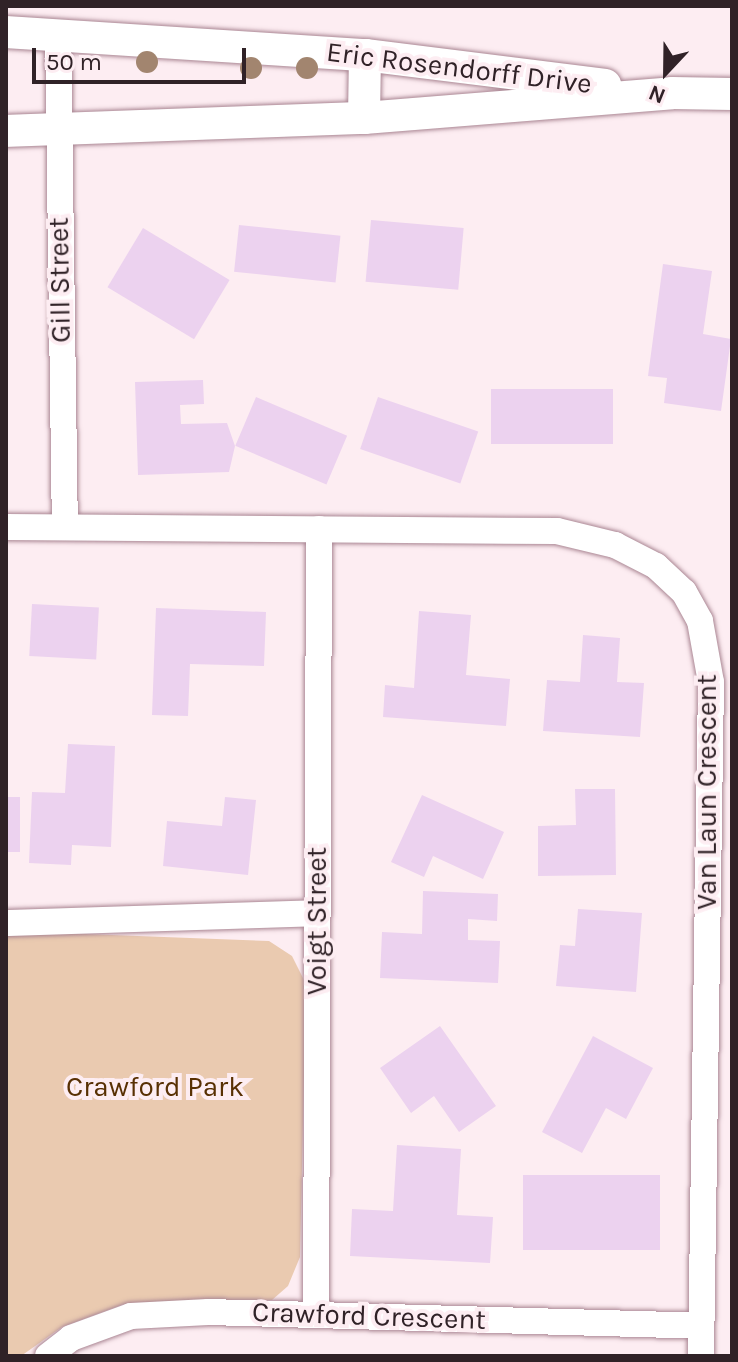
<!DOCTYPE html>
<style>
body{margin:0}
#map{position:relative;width:738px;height:1362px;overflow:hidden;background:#fdedf2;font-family:Karla,sans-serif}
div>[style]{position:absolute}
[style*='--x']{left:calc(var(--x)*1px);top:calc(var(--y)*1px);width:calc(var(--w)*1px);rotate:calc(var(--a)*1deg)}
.green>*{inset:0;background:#eacab0}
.building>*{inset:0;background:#ecd2ef;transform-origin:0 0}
.roads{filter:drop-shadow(0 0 2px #aa8693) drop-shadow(0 0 2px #aa8693)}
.minor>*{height:26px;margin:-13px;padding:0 13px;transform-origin:13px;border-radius:13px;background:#fff}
.tertiary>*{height:32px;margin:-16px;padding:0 16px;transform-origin:16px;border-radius:16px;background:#fff}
.trees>*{width:22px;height:22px;margin:-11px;border-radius:50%;background:#a2856f}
span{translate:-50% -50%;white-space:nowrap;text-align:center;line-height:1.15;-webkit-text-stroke:8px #fdedf2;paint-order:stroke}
.street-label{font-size:28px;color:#302227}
.park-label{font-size:28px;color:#583003}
.frame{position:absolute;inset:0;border:8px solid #302227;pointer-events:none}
.north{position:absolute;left:626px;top:32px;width:80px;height:80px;-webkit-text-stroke:6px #fdedf2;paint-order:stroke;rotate:202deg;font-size:22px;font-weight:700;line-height:32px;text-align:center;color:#302227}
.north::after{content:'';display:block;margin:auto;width:28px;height:36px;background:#302227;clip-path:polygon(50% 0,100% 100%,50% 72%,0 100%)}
.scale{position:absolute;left:32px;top:48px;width:214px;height:36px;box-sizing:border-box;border:4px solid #302227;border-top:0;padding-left:10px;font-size:24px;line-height:28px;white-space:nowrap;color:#302227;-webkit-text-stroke:6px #fdedf2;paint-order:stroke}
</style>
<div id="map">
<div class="green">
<i style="clip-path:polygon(32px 932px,269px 941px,292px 956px,306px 984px,300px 1257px,288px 1286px,272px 1300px,124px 1304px,62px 1327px,21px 1356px,6px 1356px,6px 936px)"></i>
</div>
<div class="building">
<i style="left:371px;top:220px;width:93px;height:62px;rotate:5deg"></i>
<i style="left:239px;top:225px;width:102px;height:47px;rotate:6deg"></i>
<i style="left:143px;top:228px;width:101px;height:69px;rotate:31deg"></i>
<i style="clip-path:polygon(663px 264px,712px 271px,703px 334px,731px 339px,721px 411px,664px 403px,667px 378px,648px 376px)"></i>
<i style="clip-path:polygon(203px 380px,204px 404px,180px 405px,181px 424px,227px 423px,235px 446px,229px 472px,138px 475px,135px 382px)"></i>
<i style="left:613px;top:389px;width:55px;height:122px;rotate:90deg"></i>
<i style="left:256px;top:397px;width:99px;height:53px;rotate:23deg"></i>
<i style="left:378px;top:397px;width:106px;height:55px;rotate:19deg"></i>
<i style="left:32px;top:604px;width:67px;height:52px;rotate:3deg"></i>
<i style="clip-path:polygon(156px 608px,266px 612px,264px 666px,190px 664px,188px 716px,152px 715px)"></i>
<i style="clip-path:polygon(419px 611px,471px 615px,466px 675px,510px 679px,506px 726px,383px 717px,385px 685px,414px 688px)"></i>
<i style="clip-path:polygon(583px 635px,620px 638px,617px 682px,644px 683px,640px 737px,543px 731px,547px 680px,580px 682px)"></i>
<i style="clip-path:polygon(68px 744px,115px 746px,111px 847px,72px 845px,71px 865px,29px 863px,32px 792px,65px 793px)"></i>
<i style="clip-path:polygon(575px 789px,615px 789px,616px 875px,538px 876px,538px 826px,576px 825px)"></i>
<i style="clip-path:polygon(422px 795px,504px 832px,483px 879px,433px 856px,424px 877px,391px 862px)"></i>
<i style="left:6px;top:797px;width:14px;height:55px"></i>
<i style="clip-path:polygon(225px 797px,256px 800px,248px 875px,163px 866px,167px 821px,222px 826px)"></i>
<i style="clip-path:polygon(423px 891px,498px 894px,497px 921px,468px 919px,468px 940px,500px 941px,498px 983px,380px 978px,382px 932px,422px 934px)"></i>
<i style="clip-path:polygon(578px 909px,642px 913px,636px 992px,556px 986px,560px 945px,575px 946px)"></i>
<i style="clip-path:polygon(440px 1026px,496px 1106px,459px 1132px,434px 1096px,411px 1113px,380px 1068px)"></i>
<i style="clip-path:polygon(593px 1036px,653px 1068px,626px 1119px,606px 1108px,582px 1153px,542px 1132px)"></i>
<i style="clip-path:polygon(397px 1145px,461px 1149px,457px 1215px,493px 1217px,490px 1263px,350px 1256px,352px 1209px,393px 1211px)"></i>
<i style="left:523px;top:1175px;width:137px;height:75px"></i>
</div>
<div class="roads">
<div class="minor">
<i style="--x:58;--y:33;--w:494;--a:89.2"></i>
<i style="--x:6;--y:527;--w:551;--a:0.42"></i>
<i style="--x:557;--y:531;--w:60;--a:13.6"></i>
<i style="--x:615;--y:545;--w:46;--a:27.1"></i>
<i style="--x:656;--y:566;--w:38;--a:43"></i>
<i style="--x:684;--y:592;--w:33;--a:61"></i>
<i style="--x:700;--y:621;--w:62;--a:79.8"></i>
<i style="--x:711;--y:682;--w:674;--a:90.85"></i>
<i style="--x:6;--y:923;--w:311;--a:-1.8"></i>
<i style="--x:316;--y:1313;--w:784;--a:-89.78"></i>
<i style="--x:48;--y:1356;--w:29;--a:-38"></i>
<i style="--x:71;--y:1338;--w:64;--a:-20.1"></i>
<i style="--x:131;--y:1316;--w:77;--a:-3"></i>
<i style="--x:208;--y:1312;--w:493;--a:1.6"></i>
</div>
<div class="tertiary">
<i style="--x:6;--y:32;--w:360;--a:3.7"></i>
<i style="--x:365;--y:55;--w:242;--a:7.1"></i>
<i style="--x:364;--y:118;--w:63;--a:-89.1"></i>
<i style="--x:6;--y:131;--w:358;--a:-2.1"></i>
<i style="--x:364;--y:118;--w:309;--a:-4.6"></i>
<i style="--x:672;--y:93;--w:60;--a:1"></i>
</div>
</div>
<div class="trees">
<i style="left:147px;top:62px"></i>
<i style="left:251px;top:68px"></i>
<i style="left:307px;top:68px"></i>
</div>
<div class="street-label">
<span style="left:459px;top:68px;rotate:7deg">Eric Rosendorff Drive</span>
<span style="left:60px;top:280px;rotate:-91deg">Gill Street</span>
<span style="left:707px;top:792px;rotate:-90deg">Van Laun Crescent</span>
<span style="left:317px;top:921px;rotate:-90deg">Voigt Street</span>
<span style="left:369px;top:1316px;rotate:2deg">Crawford Crescent</span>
</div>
<div class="park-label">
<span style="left:155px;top:1087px">Crawford Park</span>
</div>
<div class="frame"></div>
<div class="north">N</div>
<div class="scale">50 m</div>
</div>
